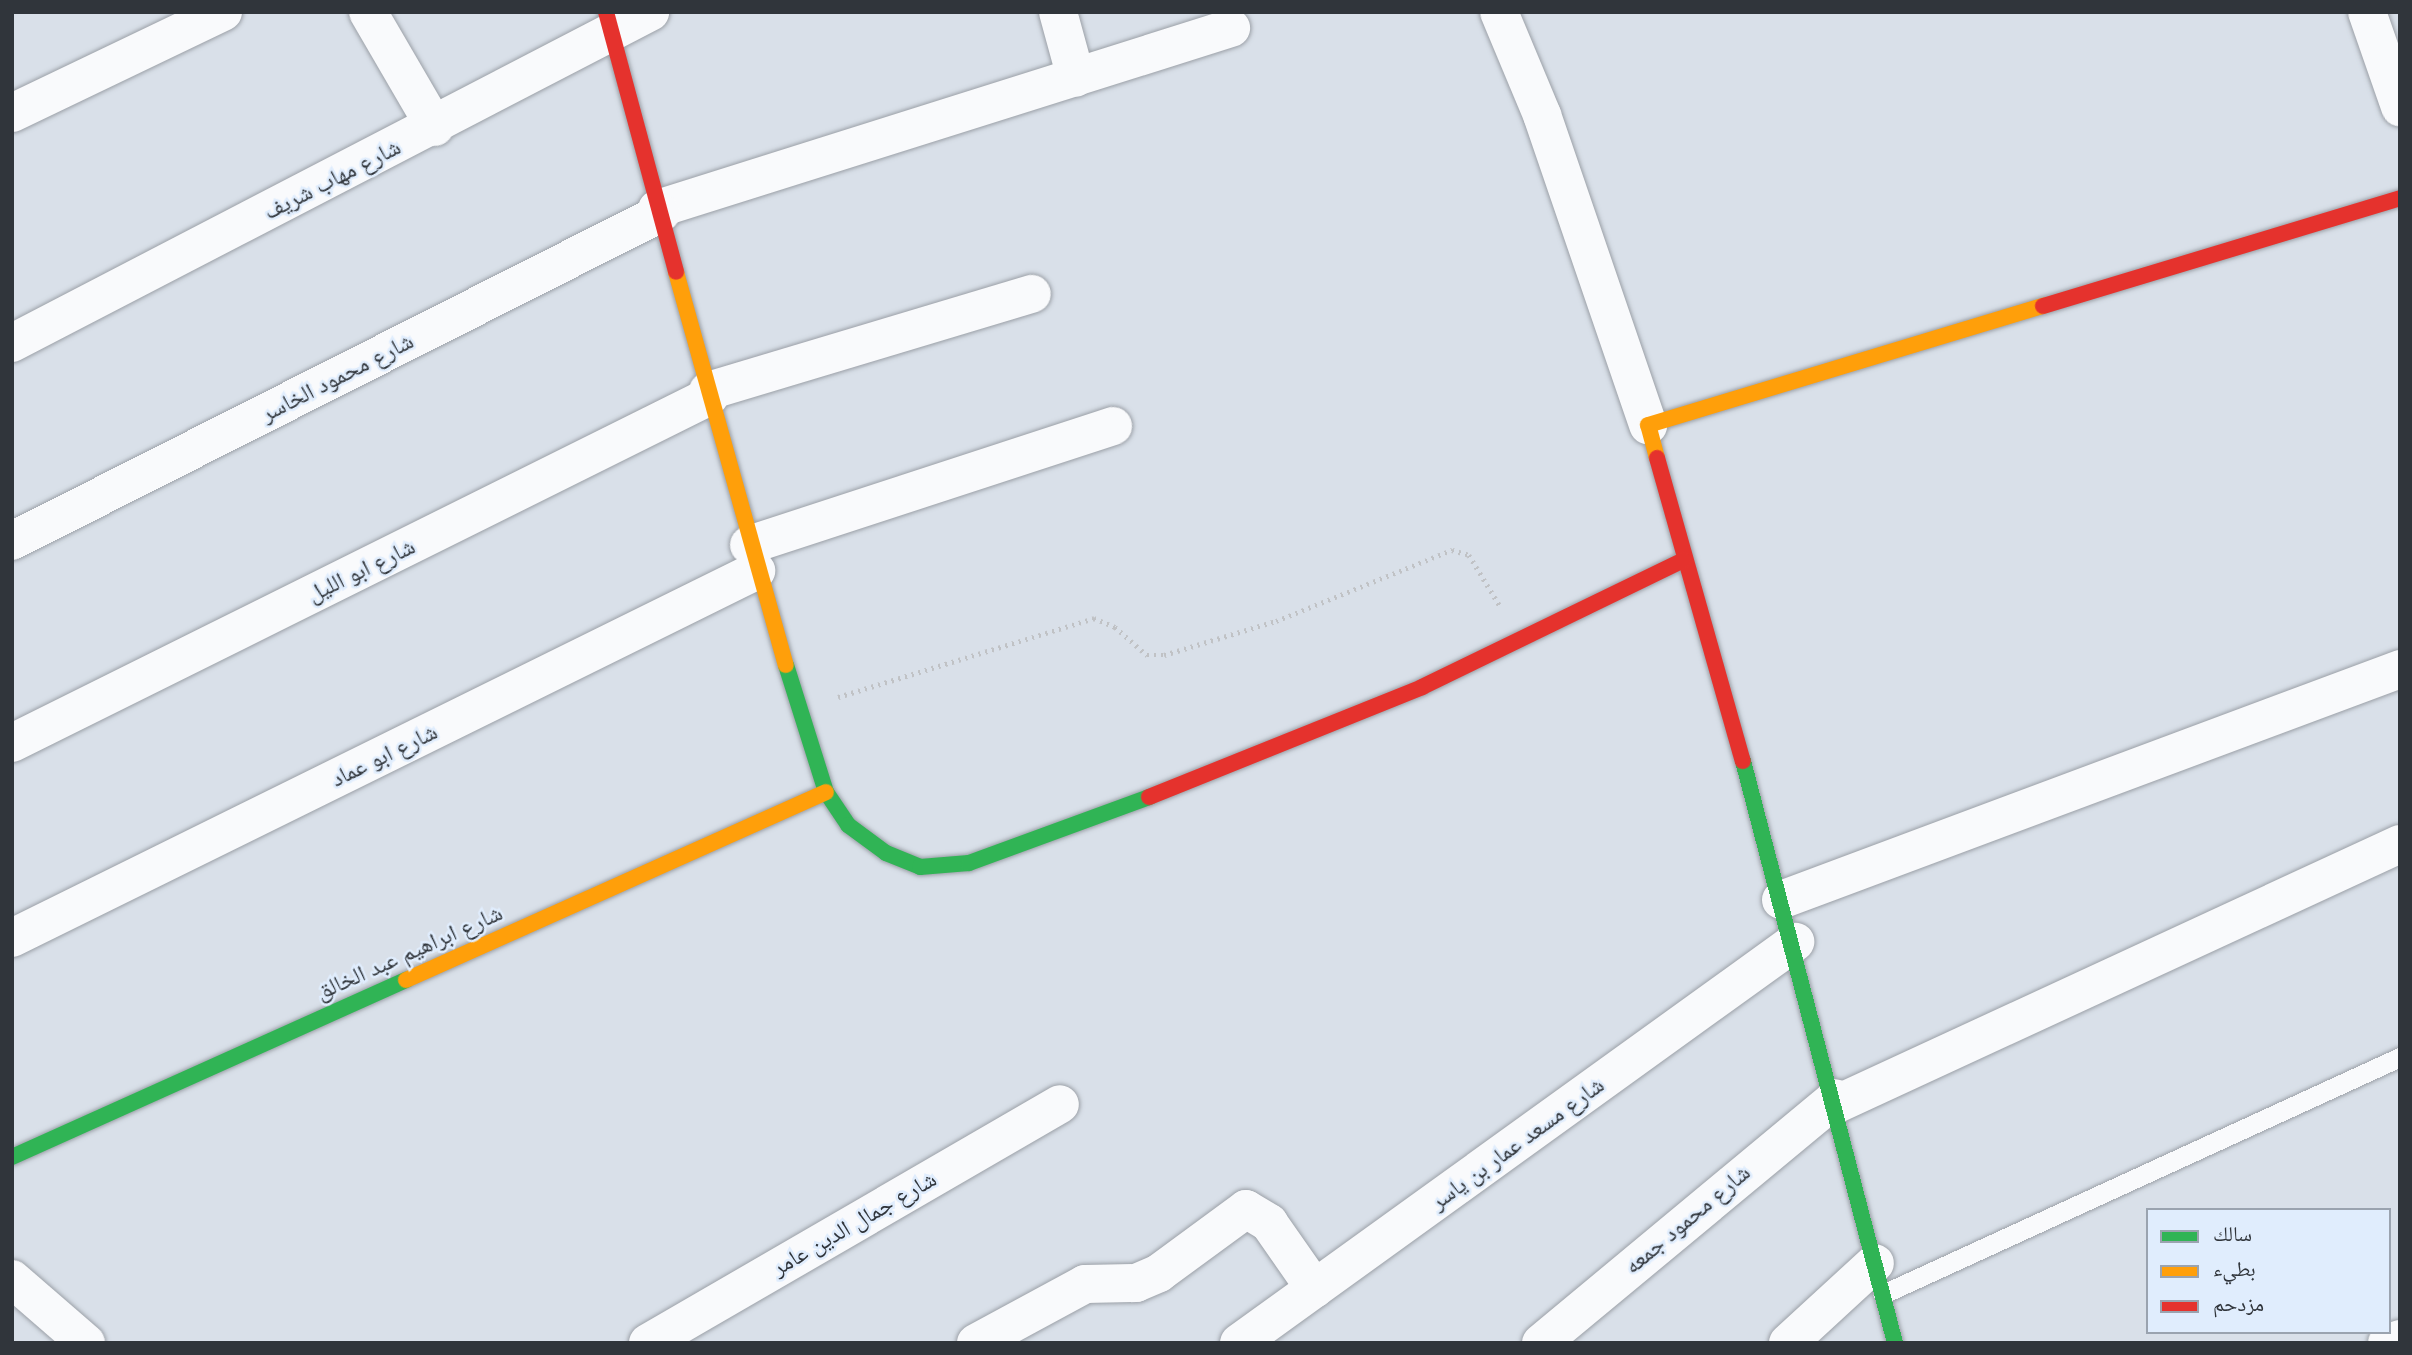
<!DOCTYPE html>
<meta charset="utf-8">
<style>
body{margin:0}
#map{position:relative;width:2412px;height:1355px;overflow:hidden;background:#d9e0e9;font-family:"Fira Sans","Noto Naskh Arabic",sans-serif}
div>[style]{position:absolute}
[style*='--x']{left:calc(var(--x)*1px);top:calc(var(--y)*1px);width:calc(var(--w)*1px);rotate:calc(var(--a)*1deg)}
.path>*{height:4.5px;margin-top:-2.25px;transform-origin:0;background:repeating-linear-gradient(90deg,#c0c2c5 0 2px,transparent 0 7px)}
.roads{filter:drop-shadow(0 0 2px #9ba0a7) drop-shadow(0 0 2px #9ba0a7)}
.lane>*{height:19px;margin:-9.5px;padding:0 9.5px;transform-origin:9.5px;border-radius:9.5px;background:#f9fafc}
.street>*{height:38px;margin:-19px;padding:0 19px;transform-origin:19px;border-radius:19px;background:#f9fafc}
.fast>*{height:16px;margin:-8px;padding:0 8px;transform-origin:8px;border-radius:8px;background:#30b455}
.slow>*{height:16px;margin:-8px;padding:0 8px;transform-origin:8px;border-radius:8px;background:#ff9f0a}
.jam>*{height:16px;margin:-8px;padding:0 8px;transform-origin:8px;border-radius:8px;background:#e5322d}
span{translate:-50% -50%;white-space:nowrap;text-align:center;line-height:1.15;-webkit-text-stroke:5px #e0edfd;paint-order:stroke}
.street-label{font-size:23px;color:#30353b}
.frame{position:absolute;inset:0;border:14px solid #30353b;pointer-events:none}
.legend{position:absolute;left:2146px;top:1208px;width:245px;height:126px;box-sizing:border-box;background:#e0edfd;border:2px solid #9aa3af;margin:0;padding:9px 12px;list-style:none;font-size:21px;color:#30353b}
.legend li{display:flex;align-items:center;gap:14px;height:35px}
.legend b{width:35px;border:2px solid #9aa3af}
</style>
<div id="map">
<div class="path">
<i style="--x:838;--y:697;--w:268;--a:-17.1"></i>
<i style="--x:1094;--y:618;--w:23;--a:23"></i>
<i style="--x:1115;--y:627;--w:43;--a:41.2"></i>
<i style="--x:1147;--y:655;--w:17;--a:0"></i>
<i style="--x:1164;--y:655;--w:117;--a:-16.9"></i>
<i style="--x:1276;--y:621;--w:190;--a:-22"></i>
<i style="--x:1452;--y:550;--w:18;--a:16"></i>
<i style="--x:1469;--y:555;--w:60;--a:58.7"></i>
</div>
<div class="roads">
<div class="lane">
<i style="--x:1883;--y:1294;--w:569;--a:-24.63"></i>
</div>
<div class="street">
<i style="--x:368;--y:12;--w:133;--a:59.8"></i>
<i style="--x:1058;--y:12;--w:68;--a:74.7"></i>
<i style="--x:1499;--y:12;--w:112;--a:67.3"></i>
<i style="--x:1542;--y:115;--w:328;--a:71.1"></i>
<i style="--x:2367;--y:12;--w:101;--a:70.8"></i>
<i style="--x:12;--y:113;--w:234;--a:-25.6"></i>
<i style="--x:657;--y:209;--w:602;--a:-17.5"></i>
<i style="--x:12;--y:343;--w:719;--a:-27.42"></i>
<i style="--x:708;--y:391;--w:338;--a:-16.7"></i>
<i style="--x:12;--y:541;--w:727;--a:-26.81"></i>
<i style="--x:749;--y:545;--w:383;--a:-18.1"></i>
<i style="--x:12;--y:743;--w:779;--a:-26.43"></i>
<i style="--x:1781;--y:900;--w:661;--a:-20.46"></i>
<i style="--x:12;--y:938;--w:830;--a:-26.26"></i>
<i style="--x:1837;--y:1104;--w:620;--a:-24.79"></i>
<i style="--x:12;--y:1279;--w:98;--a:40.9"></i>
<i style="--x:648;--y:1343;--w:476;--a:-30.1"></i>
<i style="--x:976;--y:1343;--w:124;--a:-28.4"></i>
<i style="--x:1085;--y:1284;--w:51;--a:-1.1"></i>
<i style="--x:1136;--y:1283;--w:25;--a:-23"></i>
<i style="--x:1159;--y:1273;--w:108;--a:-36.3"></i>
<i style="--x:1246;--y:1209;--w:27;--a:31"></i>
<i style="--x:1269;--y:1223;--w:80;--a:55.1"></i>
<i style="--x:1239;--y:1343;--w:686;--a:-35.8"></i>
<i style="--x:1541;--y:1343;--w:383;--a:-39.7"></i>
<i style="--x:1788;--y:1343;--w:118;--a:-42.6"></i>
<i style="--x:2387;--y:1343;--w:14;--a:-17"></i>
</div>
<div class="fast">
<i style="--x:786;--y:665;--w:133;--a:72.5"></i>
<i style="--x:826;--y:792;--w:40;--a:56"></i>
<i style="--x:848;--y:825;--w:47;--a:36.4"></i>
<i style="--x:886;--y:853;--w:37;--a:22"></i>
<i style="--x:920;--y:867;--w:49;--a:-4.7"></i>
<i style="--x:969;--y:863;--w:192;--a:-20.1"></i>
<i style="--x:1743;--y:761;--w:602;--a:75.36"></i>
<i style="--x:12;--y:1157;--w:432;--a:-24.2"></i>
</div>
<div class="slow">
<i style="--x:676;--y:272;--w:408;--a:74.4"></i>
<i style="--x:1657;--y:458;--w:34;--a:-105"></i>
<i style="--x:1648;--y:425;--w:413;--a:-16.8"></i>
<i style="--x:406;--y:980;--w:460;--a:-24.1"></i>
</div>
<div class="jam">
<i style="--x:606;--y:12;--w:269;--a:74.9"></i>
<i style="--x:2043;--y:306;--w:373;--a:-16.8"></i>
<i style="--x:1657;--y:458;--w:315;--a:74.2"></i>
<i style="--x:1149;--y:797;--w:294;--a:-21.9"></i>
<i style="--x:1422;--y:687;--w:290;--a:-25.9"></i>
</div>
</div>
<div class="street-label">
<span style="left:332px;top:179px;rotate:-27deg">شارع مهاب شريف</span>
<span style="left:337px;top:377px;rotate:-27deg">شارع محمود الخاسر</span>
<span style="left:361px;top:570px;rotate:-26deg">شارع ابو الليل</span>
<span style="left:384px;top:755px;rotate:-26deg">شارع ابو عماد</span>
<span style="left:409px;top:952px;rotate:-24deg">شارع ابراهيم عبد الخالق</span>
<span style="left:1517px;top:1143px;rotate:-36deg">شارع مسعد عمار بن ياسر</span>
<span style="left:1687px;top:1219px;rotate:-40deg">شارع محمود جمعه</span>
<span style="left:854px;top:1223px;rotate:-30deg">شارع جمال الدين عامر</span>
</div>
<div class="frame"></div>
<ul class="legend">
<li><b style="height:9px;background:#30b455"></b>سالك</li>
<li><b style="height:9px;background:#ff9f0a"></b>بطيء</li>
<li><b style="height:9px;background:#e5322d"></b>مزدحم</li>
</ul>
</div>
